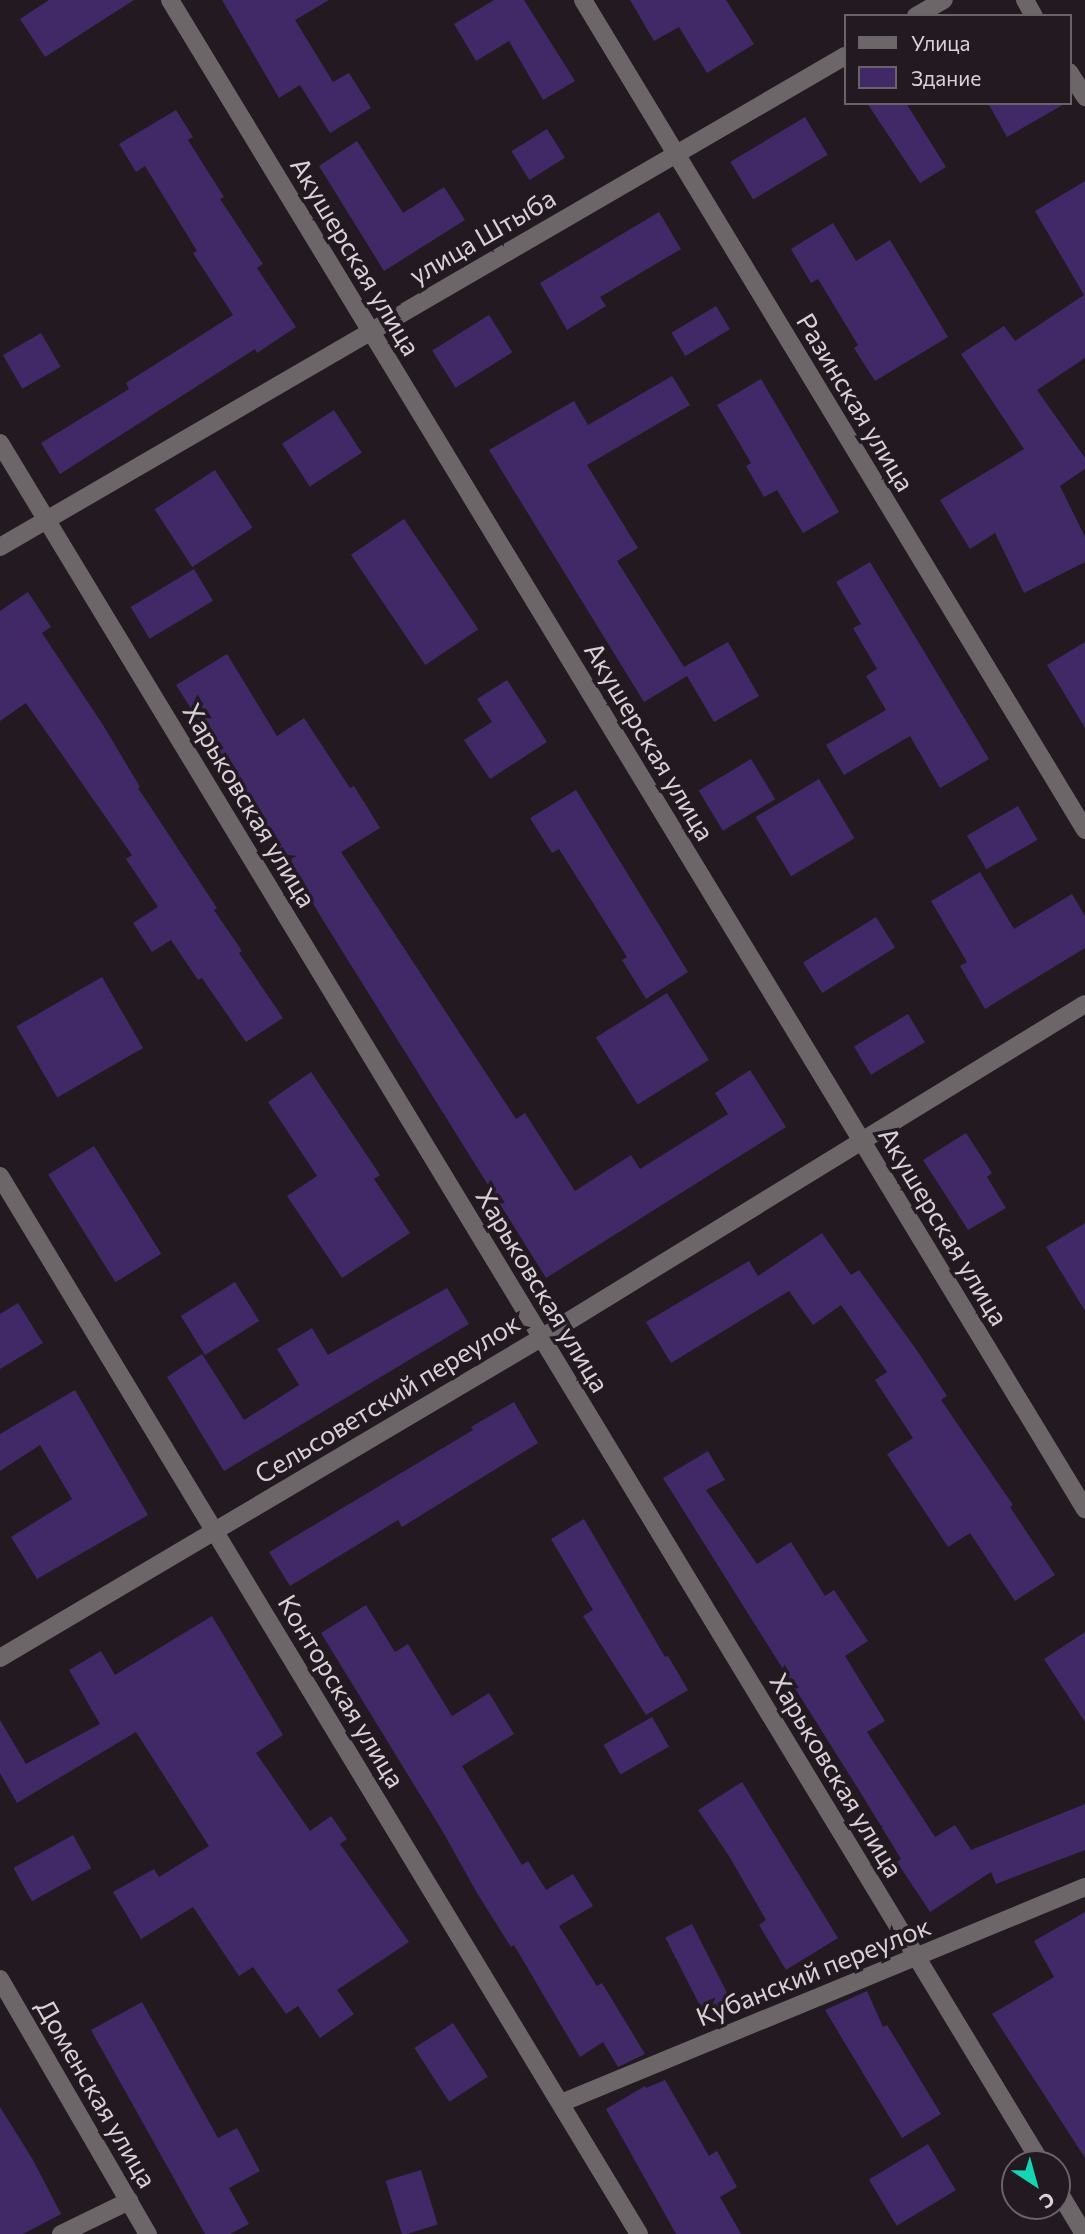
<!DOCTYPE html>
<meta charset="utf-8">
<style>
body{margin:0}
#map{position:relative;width:1085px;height:2234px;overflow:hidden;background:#221921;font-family:Commissioner,sans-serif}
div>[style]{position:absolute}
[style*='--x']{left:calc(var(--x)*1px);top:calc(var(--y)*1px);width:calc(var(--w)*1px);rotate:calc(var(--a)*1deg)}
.building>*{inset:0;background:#412967;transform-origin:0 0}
.minor>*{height:18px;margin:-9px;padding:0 9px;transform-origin:9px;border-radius:9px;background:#6d6668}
span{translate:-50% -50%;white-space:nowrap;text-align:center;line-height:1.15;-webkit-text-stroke:7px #221921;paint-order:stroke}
.street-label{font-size:26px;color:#d8d2d7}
.legend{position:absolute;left:844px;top:14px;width:228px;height:91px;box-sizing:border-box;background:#221921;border:2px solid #6b636a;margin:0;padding:9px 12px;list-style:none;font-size:21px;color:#d8d2d7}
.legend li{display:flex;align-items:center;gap:14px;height:35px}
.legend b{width:35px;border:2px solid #6b636a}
.north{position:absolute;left:1001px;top:2150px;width:70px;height:70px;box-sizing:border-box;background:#221921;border:2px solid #6b636a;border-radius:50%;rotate:144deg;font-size:19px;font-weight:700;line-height:28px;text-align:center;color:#d8d2d7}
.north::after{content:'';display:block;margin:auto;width:24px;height:32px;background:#15d5b3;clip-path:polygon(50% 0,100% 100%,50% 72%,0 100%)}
</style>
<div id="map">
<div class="building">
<i style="clip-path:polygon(49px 0,134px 0,45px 57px,20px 19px)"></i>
<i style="clip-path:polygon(222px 0,329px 0,295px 20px,333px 82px,349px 73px,371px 108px,330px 133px,300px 85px,279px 98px)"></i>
<i style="clip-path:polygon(494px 0,524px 0,575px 81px,543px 100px,509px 41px,476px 61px,454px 24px)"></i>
<i style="clip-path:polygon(630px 0,726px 0,754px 44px,707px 73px,679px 27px,654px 41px)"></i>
<i style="clip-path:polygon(867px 103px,906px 103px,946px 167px,920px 183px)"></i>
<i style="clip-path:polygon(988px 103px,1066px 103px,1007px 137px)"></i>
<i style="clip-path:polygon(176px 110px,193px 137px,188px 140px,224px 197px,220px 199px,263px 264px,257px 268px,296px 327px,257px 353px,255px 349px,60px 474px,41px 443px,129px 389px,126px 383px,233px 315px,193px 253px,197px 251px,145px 166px,136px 172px,119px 144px)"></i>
<i style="left:805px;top:117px;width:44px;height:87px;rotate:59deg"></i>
<i style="left:547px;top:129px;width:34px;height:42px;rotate:58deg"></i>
<i style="clip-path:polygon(357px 141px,403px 213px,444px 187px,465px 220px,384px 271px,319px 166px)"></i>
<i style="clip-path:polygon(1085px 181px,1085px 358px,1037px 390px,1085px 458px,1085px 469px,1060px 486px,1085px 537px,1085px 562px,1024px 593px,995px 533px,970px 549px,940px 500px,1024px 449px,961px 354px,1004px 326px,1015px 341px,1084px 295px,1035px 211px)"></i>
<i style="clip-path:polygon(659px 212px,681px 249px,600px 297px,606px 306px,567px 330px,540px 283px)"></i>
<i style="clip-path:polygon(833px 223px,856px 261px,890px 240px,948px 337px,875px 381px,854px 348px,858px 345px,818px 279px,811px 283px,791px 249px)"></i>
<i style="left:716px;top:306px;width:27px;height:52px;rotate:59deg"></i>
<i style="left:489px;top:315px;width:44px;height:67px;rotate:58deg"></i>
<i style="left:41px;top:333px;width:39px;height:44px;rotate:60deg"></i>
<i style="clip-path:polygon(672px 376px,690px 405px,587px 465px,638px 548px,617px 561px,684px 667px,728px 642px,759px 696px,714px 722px,687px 676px,644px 702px,489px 450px,574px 401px,588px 425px)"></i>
<i style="clip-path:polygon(761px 379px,839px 512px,803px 533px,777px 490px,764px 497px,746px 466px,751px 463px,717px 405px)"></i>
<i style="left:334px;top:410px;width:51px;height:62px;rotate:57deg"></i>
<i style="left:215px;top:470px;width:69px;height:72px;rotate:57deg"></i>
<i style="left:404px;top:519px;width:133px;height:64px;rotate:56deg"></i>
<i style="clip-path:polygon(870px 562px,989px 759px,940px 788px,910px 736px,844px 775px,826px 745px,886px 710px,866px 676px,877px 669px,853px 628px,861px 624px,836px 582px)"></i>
<i style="left:194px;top:569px;width:37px;height:74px;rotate:59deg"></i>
<i style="clip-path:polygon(28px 592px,51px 627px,42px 633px,103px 725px,140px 787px,138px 788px,217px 908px,214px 910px,242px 951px,239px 953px,283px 1018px,246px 1042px,202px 978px,198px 980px,171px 940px,152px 952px,133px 923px,158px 907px,126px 859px,132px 855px,26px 703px,0 721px,0 611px)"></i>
<i style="clip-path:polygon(1085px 642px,1085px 728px,1047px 665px)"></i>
<i style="clip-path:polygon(227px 654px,277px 736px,304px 718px,350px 788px,354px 786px,380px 828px,341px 852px,516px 1119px,525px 1113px,575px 1191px,631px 1155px,640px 1169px,728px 1114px,715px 1093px,750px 1070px,786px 1127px,546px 1278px,321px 917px,248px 794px,246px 795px,176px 685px)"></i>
<i style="clip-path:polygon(507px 680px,547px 742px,490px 779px,464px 740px,492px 722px,477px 699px)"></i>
<i style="left:751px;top:759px;width:47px;height:61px;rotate:59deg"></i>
<i style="left:819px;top:779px;width:69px;height:74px;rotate:59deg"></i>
<i style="clip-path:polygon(576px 790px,688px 972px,646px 999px,622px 960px,627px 957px,559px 849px,552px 853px,530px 818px)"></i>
<i style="left:1018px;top:806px;width:39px;height:59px;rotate:60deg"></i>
<i style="clip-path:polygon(980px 872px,1014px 929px,1072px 894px,1085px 916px,1085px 948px,985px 1009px,960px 966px,967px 962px,931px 901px)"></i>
<i style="left:876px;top:917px;width:36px;height:86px;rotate:58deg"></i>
<i style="left:102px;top:977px;width:82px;height:99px;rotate:60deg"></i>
<i style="left:667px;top:993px;width:79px;height:84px;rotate:58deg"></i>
<i style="left:908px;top:1014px;width:33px;height:63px;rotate:59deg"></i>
<i style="clip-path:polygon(311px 1072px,380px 1175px,374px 1179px,410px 1233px,342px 1278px,287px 1196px,317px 1176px,268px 1102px)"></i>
<i style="clip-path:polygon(966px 1133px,992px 1173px,987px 1177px,1006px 1208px,968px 1230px,923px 1160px)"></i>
<i style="left:94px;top:1146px;width:127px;height:54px;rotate:58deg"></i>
<i style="clip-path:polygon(1085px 1223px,1085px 1311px,1046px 1247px)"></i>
<i style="clip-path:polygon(822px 1233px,851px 1275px,859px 1270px,918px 1352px,947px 1396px,941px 1400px,1013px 1505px,1010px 1507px,1055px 1575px,1015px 1601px,970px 1533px,948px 1547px,887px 1454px,913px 1438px,875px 1380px,887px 1372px,841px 1305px,813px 1325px,789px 1291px,671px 1363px,646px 1322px,749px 1261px,758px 1276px)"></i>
<i style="left:235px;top:1282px;width:46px;height:64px;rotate:58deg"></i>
<i style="clip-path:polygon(447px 1288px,469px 1324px,224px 1471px,167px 1377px,202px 1354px,244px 1420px,299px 1385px,277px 1349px,312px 1328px,328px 1355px)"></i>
<i style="clip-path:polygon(18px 1303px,43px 1343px,0 1369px,0 1314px)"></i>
<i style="clip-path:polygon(75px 1390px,148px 1515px,37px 1579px,11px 1537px,72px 1499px,40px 1445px,0 1471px,0 1434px)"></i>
<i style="clip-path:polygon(514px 1402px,538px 1443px,402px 1527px,398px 1520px,290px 1586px,269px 1552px,473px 1430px,471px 1427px)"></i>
<i style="clip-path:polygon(708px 1451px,725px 1480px,706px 1490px,757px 1564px,791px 1542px,825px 1596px,834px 1590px,868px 1641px,845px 1656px,885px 1721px,867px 1732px,935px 1837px,955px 1825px,971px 1850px,1085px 1804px,1085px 1850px,996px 1884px,991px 1872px,930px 1912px,897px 1862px,901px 1859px,862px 1795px,663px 1478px)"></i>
<i style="clip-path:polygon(584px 1519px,665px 1657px,668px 1656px,688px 1690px,646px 1715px,583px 1616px,593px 1610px,551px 1539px)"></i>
<i style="clip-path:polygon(366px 1605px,395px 1652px,408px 1644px,452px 1716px,489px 1693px,514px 1734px,462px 1766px,522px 1865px,528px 1861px,546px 1890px,573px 1874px,593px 1906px,559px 1926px,597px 1986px,602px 1983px,645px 2054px,618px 2067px,603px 2042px,580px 2057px,514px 1945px,511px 1947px,477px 1893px,443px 1832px,321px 1633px)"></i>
<i style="clip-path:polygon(212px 1616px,283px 1735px,256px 1753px,310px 1831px,331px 1816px,347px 1839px,340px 1844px,409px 1942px,337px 1990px,354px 2014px,320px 2038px,298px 2006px,286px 2014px,253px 1967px,239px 1976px,193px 1907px,141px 1939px,113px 1892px,154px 1869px,159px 1877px,209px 1846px,136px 1732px,17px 1803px,0 1773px,0 1720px,26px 1764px,100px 1724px,69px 1670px,101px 1651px,115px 1675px)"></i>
<i style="clip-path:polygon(1085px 1632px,1085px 1722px,1044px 1659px)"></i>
<i style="left:652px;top:1717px;width:34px;height:56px;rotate:60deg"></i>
<i style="clip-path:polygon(742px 1782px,838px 1938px,786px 1970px,759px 1925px,766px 1920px,729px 1856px,698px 1810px)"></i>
<i style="left:73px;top:1835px;width:38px;height:68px;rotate:61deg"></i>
<i style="clip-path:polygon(1085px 1912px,1085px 2158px,992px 2014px,1054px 1977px,1034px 1941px)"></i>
<i style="left:692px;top:1924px;width:85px;height:30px;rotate:63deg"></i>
<i style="clip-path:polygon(867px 1991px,883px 2027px,887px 2025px,941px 2114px,902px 2138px,825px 2010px)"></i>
<i style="clip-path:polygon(142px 2002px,218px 2138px,237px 2128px,260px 2171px,229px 2188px,249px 2224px,230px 2234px,205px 2234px,91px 2030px)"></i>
<i style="left:453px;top:2023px;width:64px;height:46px;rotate:57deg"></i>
<i style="clip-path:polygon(665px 2080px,709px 2156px,717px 2151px,737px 2187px,720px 2197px,741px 2234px,676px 2234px,606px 2109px,645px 2086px,646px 2088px)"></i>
<i style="clip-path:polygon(0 2107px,33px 2160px,61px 2214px,23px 2234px,0 2234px)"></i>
<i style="left:928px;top:2144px;width:54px;height:69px;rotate:59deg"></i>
<i style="left:421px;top:2170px;width:57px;height:37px;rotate:73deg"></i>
</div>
<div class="minor">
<i style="--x:170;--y:0;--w:1765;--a:58.77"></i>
<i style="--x:583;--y:0;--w:970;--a:58.83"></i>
<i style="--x:1025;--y:0;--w:18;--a:61"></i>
<i style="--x:916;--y:16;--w:32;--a:-30"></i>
<i style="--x:1069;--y:72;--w:30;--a:57"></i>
<i style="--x:0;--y:443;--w:2012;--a:58.81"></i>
<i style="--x:0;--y:547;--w:977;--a:-30.16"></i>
<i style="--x:0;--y:1176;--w:1236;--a:58.87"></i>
<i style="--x:0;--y:1658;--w:629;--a:-30.6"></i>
<i style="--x:541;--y:1338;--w:638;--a:-31.55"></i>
<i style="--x:0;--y:1979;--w:295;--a:59.9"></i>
<i style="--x:561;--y:2103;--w:567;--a:-22.4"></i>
<i style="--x:1057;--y:2189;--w:52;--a:59"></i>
<i style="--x:61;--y:2234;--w:76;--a:-25.9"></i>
</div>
<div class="street-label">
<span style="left:482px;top:236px;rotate:-30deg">улица Штыба</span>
<span style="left:356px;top:256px;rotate:59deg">Акушерская улица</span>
<span style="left:856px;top:402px;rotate:59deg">Разинская улица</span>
<span style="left:650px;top:741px;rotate:59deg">Акушерская улица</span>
<span style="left:250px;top:805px;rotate:59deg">Харьковская улица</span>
<span style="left:944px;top:1226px;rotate:59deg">Акушерская улица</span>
<span style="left:543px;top:1290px;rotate:59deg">Харьковская улица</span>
<span style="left:387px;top:1398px;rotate:-31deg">Сельсоветский переулок</span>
<span style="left:342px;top:1691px;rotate:59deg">Конторская улица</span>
<span style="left:837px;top:1775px;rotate:59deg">Харьковская улица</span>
<span style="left:813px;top:1971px;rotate:-22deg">Кубанский переулок</span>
<span style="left:97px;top:2093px;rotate:60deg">Доменская улица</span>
</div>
<ul class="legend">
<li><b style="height:9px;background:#6d6668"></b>Улица</li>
<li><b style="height:19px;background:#412967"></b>Здание</li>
</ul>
<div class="north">С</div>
</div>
